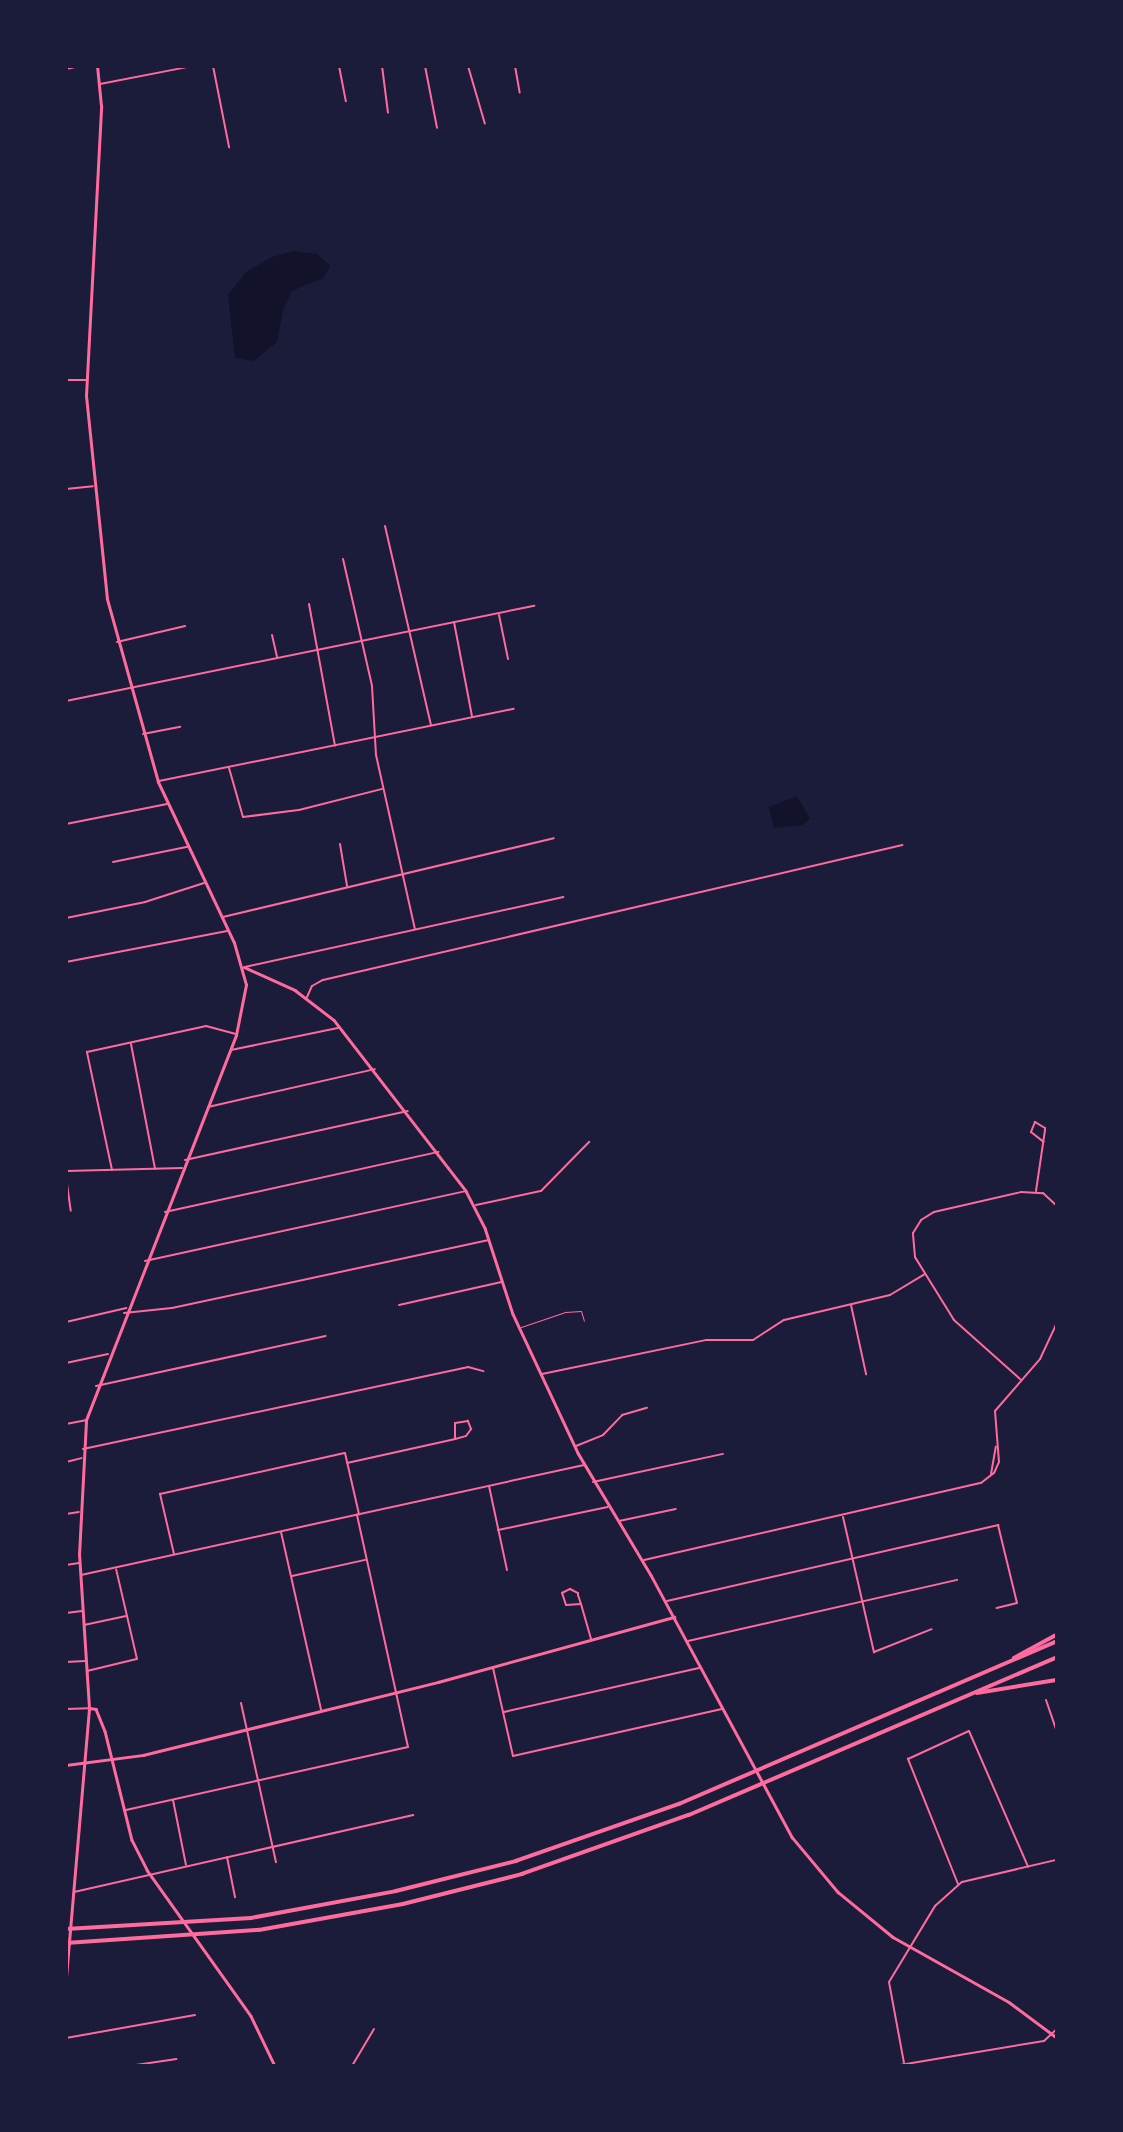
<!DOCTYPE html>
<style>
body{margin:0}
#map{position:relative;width:1123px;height:2132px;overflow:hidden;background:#1b1b3a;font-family:Spectral,serif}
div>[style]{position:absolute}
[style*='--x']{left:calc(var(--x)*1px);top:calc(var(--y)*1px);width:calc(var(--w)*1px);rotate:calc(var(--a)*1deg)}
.water>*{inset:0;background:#12122b}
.service>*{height:1px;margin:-0.5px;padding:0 0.5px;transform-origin:0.5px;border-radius:0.5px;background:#ff6b9d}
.minor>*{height:2px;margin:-1px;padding:0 1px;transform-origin:1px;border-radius:1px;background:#ff6b9d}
.secondary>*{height:2.5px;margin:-1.25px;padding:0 1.25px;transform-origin:1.25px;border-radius:1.25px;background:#ff6b9d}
.motorway>*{height:3.5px;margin:-1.75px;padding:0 1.75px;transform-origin:1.75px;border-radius:1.75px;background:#ff6b9d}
span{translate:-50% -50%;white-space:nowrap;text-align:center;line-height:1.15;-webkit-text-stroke:6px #1b1b3a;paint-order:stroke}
.frame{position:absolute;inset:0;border:68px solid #1b1b3a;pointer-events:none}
</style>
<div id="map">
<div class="water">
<i style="clip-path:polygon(294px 251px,317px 254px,330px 266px,323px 278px,292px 291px,283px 310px,277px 342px,254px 361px,235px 358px,228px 295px,246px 272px,272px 257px)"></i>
<i style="clip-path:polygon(797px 796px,810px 819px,802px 825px,774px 828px,769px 807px)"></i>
</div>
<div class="service">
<i style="--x:521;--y:1327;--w:46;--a:-18.8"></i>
<i style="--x:565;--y:1312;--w:16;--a:-4"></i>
<i style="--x:581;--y:1311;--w:10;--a:73"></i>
</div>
<div class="minor">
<i style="--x:213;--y:66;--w:83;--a:78.8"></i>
<i style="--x:339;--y:66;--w:36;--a:79"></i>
<i style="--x:382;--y:66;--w:47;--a:82.7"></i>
<i style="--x:425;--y:66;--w:63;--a:79"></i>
<i style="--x:468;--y:66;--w:60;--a:73.7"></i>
<i style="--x:515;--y:66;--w:27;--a:80"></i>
<i style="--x:66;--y:69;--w:14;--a:-12"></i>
<i style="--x:100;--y:84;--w:95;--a:-11"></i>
<i style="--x:66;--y:380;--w:20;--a:0"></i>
<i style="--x:66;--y:489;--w:27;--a:-6"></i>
<i style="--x:385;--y:526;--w:204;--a:77"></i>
<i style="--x:343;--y:559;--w:130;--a:77.1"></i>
<i style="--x:372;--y:686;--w:69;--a:86.7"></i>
<i style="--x:376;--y:755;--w:178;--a:77.4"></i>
<i style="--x:309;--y:604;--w:144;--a:79.6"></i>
<i style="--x:499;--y:615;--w:45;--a:78.4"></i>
<i style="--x:454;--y:622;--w:96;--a:79.2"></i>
<i style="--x:272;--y:635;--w:23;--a:77"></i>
<i style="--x:117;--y:642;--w:70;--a:-13.2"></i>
<i style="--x:66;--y:701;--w:478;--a:-11.5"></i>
<i style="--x:143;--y:734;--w:38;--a:-11"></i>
<i style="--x:229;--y:768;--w:51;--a:74.1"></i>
<i style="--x:243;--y:817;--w:56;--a:-7.1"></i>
<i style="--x:299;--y:810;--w:86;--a:-14.2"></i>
<i style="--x:159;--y:781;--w:362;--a:-11.5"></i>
<i style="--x:66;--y:824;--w:103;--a:-11.2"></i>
<i style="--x:340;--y:844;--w:43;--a:80.5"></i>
<i style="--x:113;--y:862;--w:76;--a:-11.5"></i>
<i style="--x:223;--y:917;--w:340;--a:-13.4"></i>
<i style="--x:66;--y:918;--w:81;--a:-11.4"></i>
<i style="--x:145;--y:902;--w:62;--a:-17.9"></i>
<i style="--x:66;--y:962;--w:164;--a:-10.9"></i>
<i style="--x:245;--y:967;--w:326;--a:-12.4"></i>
<i style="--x:307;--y:997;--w:12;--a:-66"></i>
<i style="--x:312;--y:986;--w:13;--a:-29"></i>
<i style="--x:323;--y:980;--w:595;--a:-13.12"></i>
<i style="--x:131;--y:1044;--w:127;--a:79.1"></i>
<i style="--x:231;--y:1050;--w:109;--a:-11.6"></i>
<i style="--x:208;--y:1107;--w:171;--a:-12.8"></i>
<i style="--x:185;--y:1160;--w:228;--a:-12.4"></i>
<i style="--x:112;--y:1170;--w:121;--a:-102"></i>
<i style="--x:87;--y:1052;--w:122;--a:-12.3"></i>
<i style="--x:206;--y:1026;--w:30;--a:15"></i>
<i style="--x:66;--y:1171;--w:116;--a:-1.5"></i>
<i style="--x:66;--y:1177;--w:34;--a:82"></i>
<i style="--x:1036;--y:1191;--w:62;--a:-81.6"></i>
<i style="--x:1045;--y:1130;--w:2;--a:-90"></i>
<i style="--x:1045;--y:1128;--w:12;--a:-149"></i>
<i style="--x:1035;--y:1122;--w:11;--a:112"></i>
<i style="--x:1031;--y:1132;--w:16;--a:38"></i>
<i style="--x:476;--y:1205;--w:66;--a:-12.2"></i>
<i style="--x:541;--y:1191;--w:69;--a:-45.6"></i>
<i style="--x:165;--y:1212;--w:280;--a:-12.4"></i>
<i style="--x:145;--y:1261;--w:328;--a:-12.3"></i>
<i style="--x:399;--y:1305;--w:105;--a:-12.7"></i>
<i style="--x:851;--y:1305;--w:71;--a:77.7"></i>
<i style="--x:124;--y:1313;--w:48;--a:-5.9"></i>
<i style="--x:172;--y:1308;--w:324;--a:-12.1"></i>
<i style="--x:66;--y:1322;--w:62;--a:-13.1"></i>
<i style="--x:66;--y:1363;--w:43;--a:-12.1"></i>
<i style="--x:542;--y:1374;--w:167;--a:-11.7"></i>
<i style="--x:706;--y:1340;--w:47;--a:0"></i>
<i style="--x:753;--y:1340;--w:37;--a:-33"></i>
<i style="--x:784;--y:1320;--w:109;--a:-13.3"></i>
<i style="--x:890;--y:1295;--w:41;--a:-31"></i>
<i style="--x:1020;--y:1379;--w:89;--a:-138.2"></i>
<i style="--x:954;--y:1320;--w:74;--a:-121.8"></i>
<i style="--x:915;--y:1257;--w:24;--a:-95"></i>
<i style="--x:913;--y:1233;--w:15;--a:-58"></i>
<i style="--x:921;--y:1220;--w:15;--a:-32"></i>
<i style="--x:934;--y:1212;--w:89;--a:-12.9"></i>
<i style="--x:1021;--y:1192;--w:22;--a:3"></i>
<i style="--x:1043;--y:1193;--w:18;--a:43"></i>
<i style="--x:96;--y:1386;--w:235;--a:-12.3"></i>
<i style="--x:66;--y:1424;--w:20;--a:-11"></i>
<i style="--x:576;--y:1446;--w:29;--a:-22"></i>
<i style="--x:603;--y:1435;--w:28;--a:-46"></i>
<i style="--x:622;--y:1415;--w:26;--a:-16"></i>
<i style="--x:83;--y:1449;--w:394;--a:-12"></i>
<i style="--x:468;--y:1367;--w:16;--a:15"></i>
<i style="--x:66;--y:1462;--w:16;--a:-14"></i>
<i style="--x:347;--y:1463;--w:111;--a:-12.5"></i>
<i style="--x:455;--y:1439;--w:11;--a:-15"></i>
<i style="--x:466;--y:1436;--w:9;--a:-54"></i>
<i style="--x:471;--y:1429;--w:9;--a:-111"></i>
<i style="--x:468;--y:1421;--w:13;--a:171"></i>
<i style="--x:455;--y:1423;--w:16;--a:90"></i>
<i style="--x:991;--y:1474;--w:28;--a:-80"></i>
<i style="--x:593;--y:1482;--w:133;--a:-12.2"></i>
<i style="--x:489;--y:1486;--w:86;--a:77.9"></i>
<i style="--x:66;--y:1514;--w:13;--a:-9"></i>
<i style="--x:843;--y:1517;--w:139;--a:77.1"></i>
<i style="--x:874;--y:1652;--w:62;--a:-21.6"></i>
<i style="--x:619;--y:1521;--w:58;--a:-11.9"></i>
<i style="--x:498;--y:1530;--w:112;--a:-11.8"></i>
<i style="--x:281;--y:1532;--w:182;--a:77.3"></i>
<i style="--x:174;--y:1554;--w:62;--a:-103.1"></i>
<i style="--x:160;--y:1494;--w:189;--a:-12.5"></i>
<i style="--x:345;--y:1453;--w:63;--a:77.1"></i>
<i style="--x:644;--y:1560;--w:346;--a:-12.9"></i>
<i style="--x:981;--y:1483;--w:16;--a:-38"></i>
<i style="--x:994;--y:1473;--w:12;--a:-66"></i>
<i style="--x:999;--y:1462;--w:51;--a:-94.5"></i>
<i style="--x:995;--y:1411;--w:69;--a:-49.1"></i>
<i style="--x:1040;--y:1359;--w:38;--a:-65"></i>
<i style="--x:66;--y:1565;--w:13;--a:-9"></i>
<i style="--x:81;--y:1575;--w:515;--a:-12.34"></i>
<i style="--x:292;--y:1576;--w:75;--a:-12.4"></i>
<i style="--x:667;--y:1601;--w:340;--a:-12.9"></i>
<i style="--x:998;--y:1525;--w:80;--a:76.3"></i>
<i style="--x:1017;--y:1603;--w:21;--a:166"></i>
<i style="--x:581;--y:1604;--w:15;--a:176"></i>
<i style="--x:566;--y:1605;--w:13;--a:-108"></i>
<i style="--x:562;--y:1593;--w:9;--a:-27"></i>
<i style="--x:570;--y:1589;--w:9;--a:27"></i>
<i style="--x:578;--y:1593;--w:2;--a:90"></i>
<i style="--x:578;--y:1595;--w:9;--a:72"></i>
<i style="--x:581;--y:1604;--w:37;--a:74"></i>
<i style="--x:66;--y:1613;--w:16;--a:-7"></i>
<i style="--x:84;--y:1625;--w:43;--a:-12.1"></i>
<i style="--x:688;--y:1641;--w:276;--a:-12.8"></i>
<i style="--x:66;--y:1662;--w:19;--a:-3"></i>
<i style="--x:493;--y:1668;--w:90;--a:77.2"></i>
<i style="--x:513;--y:1756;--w:214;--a:-12.7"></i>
<i style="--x:87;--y:1671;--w:51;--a:-13.5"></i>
<i style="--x:137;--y:1659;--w:92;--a:-103.1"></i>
<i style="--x:1046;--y:1700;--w:31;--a:71"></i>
<i style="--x:241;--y:1703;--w:163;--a:77.6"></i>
<i style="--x:66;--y:1709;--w:23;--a:-2"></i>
<i style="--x:504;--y:1712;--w:201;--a:-12.7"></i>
<i style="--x:173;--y:1800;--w:66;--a:78.7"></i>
<i style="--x:126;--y:1810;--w:289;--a:-12.6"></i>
<i style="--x:408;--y:1747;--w:238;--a:-102.4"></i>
<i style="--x:227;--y:1857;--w:41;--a:78.7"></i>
<i style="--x:958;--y:1884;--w:135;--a:-111.8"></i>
<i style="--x:908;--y:1759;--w:67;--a:-24.7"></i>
<i style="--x:969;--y:1731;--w:148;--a:66.5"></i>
<i style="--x:74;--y:1892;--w:348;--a:-12.8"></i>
<i style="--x:66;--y:2038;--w:131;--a:-10.1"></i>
<i style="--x:904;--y:2063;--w:82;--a:-100.5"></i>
<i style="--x:889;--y:1982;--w:89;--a:-58.8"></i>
<i style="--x:935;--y:1906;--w:36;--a:-42"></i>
<i style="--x:962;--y:1882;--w:97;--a:-13.2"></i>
<i style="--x:129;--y:2066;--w:48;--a:-8.5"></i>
<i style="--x:352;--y:2066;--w:43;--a:-59.3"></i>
<i style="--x:894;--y:2066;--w:152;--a:-9.5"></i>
<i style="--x:1044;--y:2041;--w:16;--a:-43"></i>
</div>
<div class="secondary">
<i style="--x:244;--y:967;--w:56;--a:24.3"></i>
<i style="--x:295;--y:990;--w:49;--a:37.6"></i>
<i style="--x:334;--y:1020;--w:216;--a:52.3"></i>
<i style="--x:466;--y:1191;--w:42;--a:62.8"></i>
<i style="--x:485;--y:1228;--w:90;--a:72"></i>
<i style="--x:513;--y:1314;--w:153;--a:64.9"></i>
<i style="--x:578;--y:1453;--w:142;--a:59.1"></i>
<i style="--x:651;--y:1575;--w:298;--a:61.7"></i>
<i style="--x:792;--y:1837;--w:72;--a:50.1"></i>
<i style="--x:838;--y:1892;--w:71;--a:39.3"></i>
<i style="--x:893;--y:1937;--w:133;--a:29.3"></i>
<i style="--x:1009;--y:2002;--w:59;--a:36.7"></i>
<i style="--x:89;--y:1708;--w:7;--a:8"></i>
<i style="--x:96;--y:1709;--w:24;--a:68"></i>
<i style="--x:105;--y:1731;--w:112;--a:76.1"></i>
<i style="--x:132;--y:1840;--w:34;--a:63"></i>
<i style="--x:147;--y:1870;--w:179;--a:54.5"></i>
<i style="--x:251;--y:2016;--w:55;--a:64.4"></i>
<i style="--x:66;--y:1765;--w:78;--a:-7.4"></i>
<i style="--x:143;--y:1755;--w:304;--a:-13.9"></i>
<i style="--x:438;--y:1682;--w:245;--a:-15.4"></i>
<i style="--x:66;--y:1977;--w:270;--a:-85.1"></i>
<i style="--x:89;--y:1708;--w:153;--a:-93.7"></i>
<i style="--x:79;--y:1555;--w:135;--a:-87"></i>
<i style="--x:86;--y:1420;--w:413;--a:-68.7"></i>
<i style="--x:236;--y:1035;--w:51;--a:-78.7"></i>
<i style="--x:246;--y:985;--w:44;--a:-105.9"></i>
<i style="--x:234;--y:943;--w:178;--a:-115.3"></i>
<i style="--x:158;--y:782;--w:190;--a:-105.6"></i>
<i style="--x:107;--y:599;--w:204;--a:-95.9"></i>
<i style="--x:86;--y:396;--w:290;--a:-87"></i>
<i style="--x:101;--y:106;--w:40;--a:-95.7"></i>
</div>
<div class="motorway">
<i style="--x:1014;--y:1658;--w:48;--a:-28.7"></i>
<i style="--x:977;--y:1693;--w:80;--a:-9.3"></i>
<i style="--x:66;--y:1929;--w:185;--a:-3.4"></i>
<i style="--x:251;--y:1918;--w:147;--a:-10.5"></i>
<i style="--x:396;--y:1891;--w:124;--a:-14"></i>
<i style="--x:516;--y:1861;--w:173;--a:-19.3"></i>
<i style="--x:679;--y:1804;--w:410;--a:-23.3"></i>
<i style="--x:66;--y:1943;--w:193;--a:-3.9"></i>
<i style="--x:259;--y:1930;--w:146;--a:-10.2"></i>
<i style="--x:403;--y:1904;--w:123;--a:-14.1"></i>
<i style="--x:522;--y:1874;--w:177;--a:-19.5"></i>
<i style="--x:689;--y:1815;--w:399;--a:-23.2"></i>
</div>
<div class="frame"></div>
</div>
